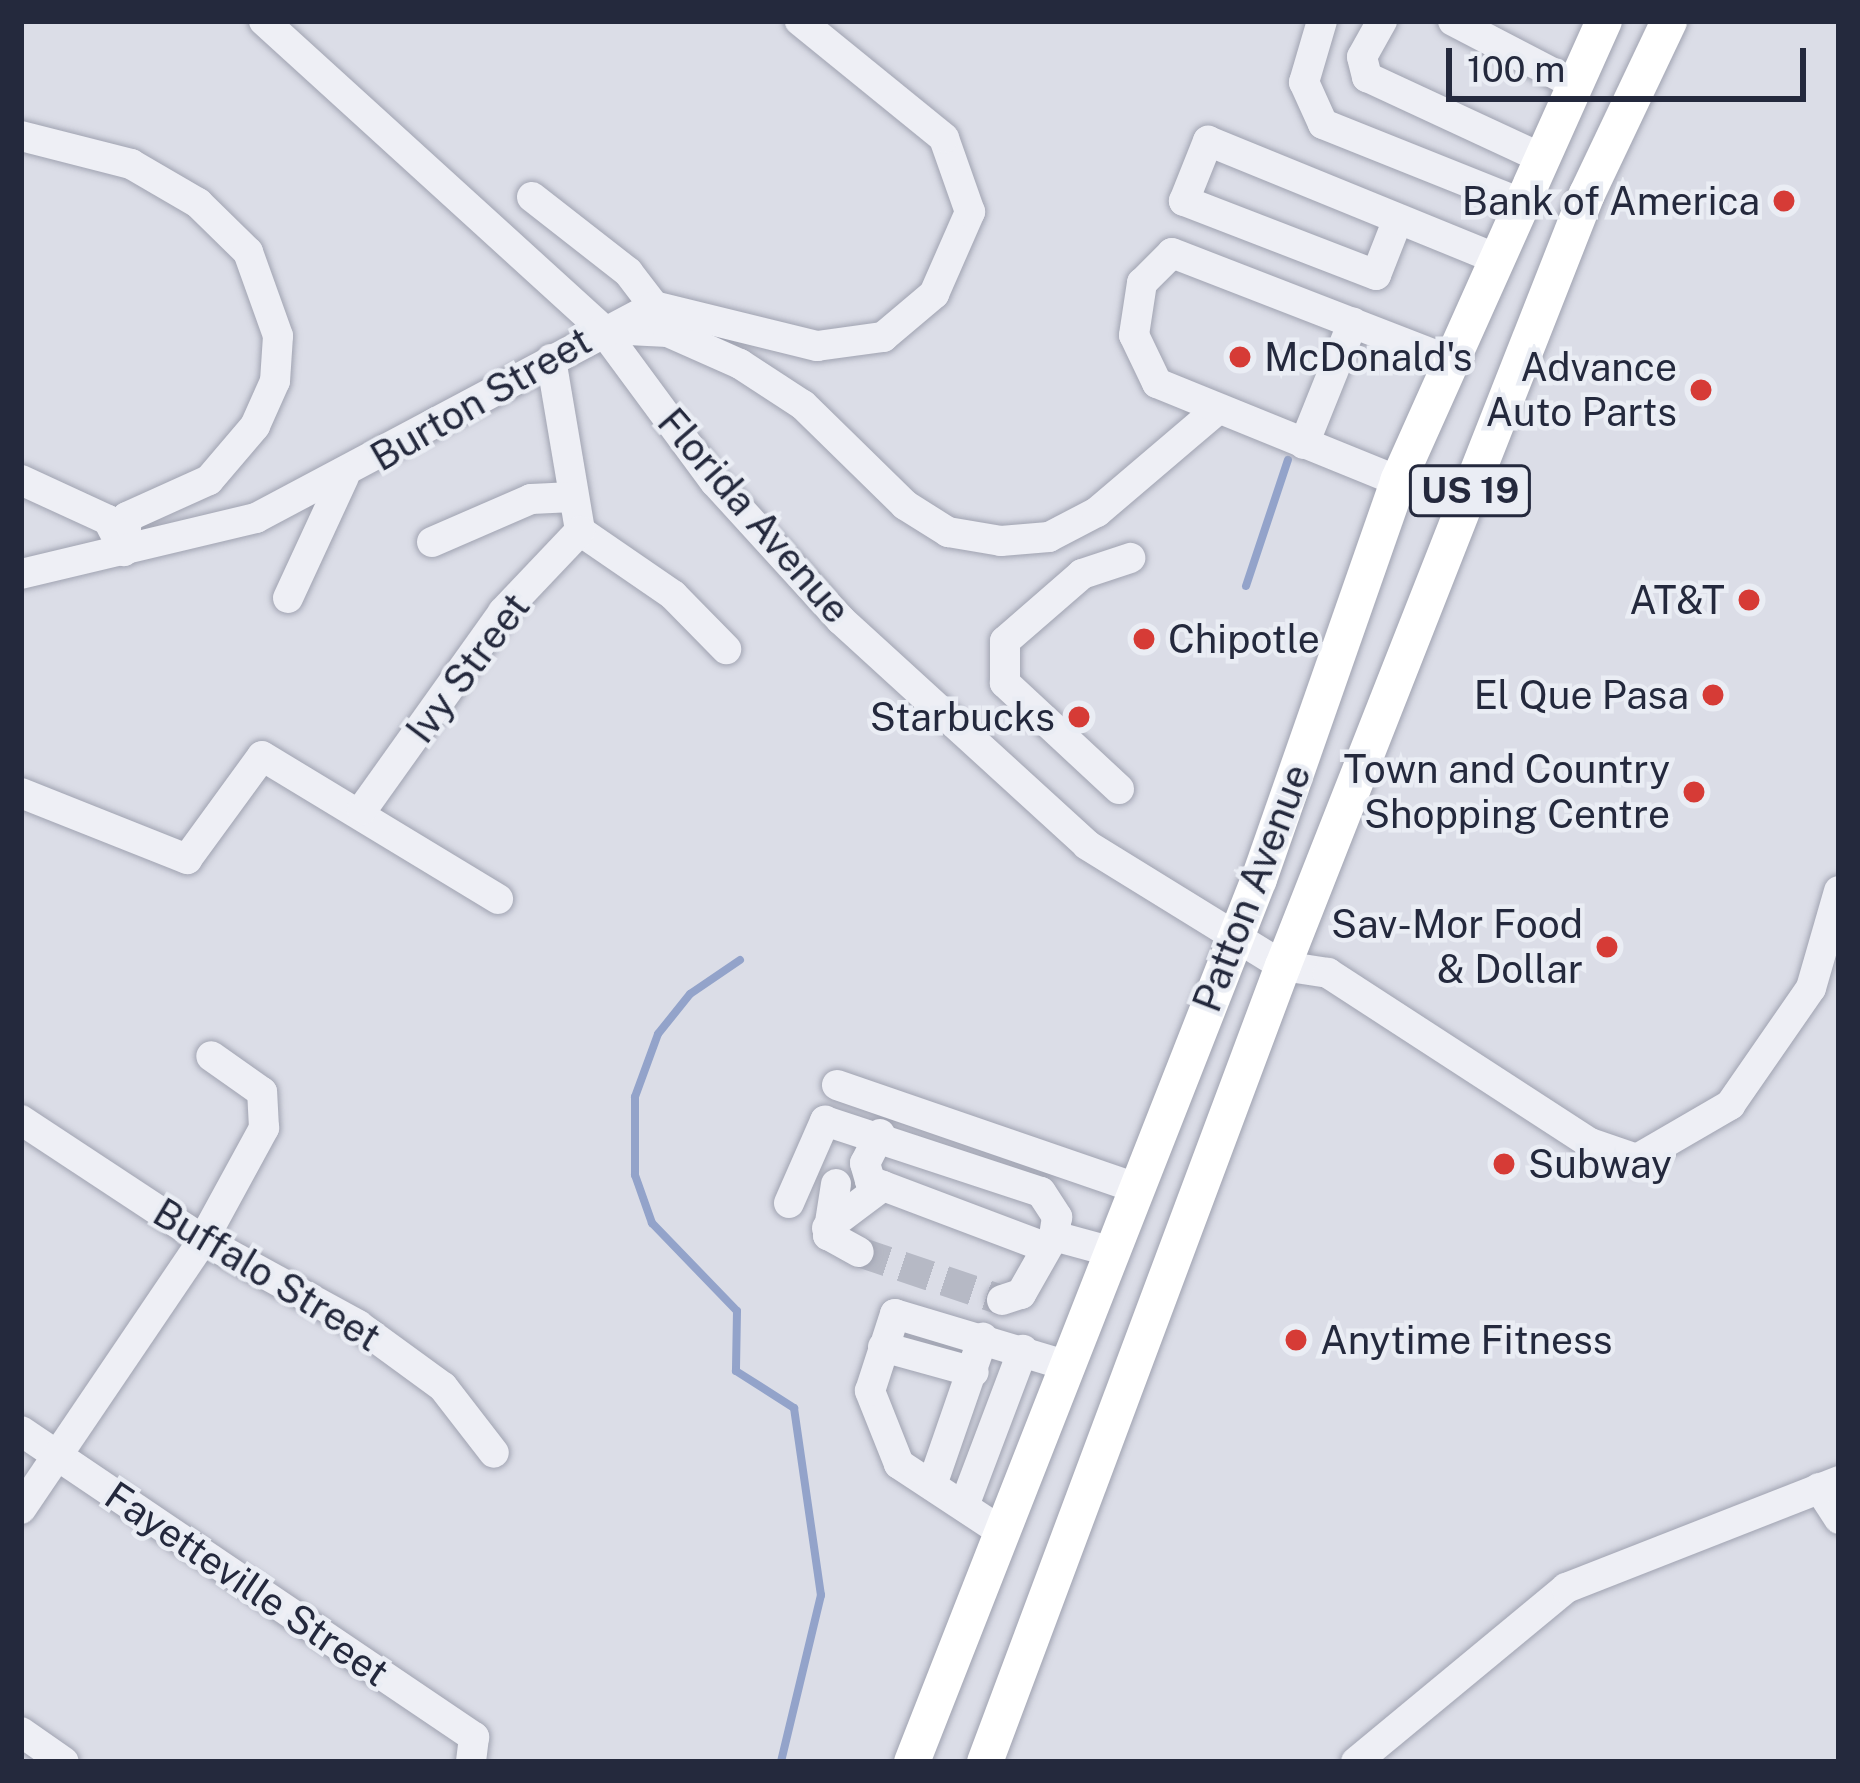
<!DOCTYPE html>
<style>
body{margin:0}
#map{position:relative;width:1860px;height:1783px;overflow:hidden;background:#dbdde7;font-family:"Public Sans",sans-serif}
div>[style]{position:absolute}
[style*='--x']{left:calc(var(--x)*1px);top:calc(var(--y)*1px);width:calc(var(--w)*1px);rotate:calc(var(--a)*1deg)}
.stream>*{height:8px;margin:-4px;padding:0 4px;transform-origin:4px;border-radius:4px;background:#93a3ca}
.minor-tunnel>*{height:30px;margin-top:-15px;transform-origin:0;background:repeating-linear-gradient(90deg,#b6b9c5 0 30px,transparent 0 45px)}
.roads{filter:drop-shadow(0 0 3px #a0a3b1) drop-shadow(0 0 3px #a0a3b1)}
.minor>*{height:30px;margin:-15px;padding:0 15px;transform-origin:15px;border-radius:15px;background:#eeeff5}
.major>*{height:36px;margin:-18px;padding:0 18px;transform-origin:18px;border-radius:18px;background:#fff}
.dots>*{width:33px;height:33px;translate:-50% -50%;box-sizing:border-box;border:6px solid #eaedf4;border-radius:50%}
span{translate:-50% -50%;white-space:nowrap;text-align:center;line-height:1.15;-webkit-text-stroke:9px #eaedf4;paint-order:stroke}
.shield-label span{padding:3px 9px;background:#eaedf4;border:3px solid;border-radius:9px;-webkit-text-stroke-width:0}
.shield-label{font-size:36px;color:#24293d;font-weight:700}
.poi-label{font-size:39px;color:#24293d}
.right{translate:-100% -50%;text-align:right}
.left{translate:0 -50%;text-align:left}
.street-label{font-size:39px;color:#24293d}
.frame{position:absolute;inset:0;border:24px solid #24293d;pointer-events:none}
.scale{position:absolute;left:1446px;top:48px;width:360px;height:54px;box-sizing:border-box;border:6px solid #24293d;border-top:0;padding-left:15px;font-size:36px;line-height:42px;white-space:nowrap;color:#24293d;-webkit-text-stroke:9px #eaedf4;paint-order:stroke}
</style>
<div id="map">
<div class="stream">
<i style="--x:1246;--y:586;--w:133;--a:-71.6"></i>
<i style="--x:740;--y:960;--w:60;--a:145.8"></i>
<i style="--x:690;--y:994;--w:51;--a:128.7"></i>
<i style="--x:658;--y:1034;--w:67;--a:110.1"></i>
<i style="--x:635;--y:1097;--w:78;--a:90"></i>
<i style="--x:635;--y:1175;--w:51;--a:70.5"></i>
<i style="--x:652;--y:1223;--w:122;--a:46"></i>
<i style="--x:737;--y:1311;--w:60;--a:91"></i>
<i style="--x:736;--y:1371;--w:69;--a:32.5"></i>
<i style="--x:794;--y:1408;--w:189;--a:81.8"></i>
<i style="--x:821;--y:1595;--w:172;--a:103.5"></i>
</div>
<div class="minor-tunnel">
<i style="--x:859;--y:1252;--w:151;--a:18.6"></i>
</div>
<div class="roads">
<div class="minor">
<i style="--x:264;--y:21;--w:457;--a:42.3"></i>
<i style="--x:602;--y:329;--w:190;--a:53.6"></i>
<i style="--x:715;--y:482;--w:187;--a:47.6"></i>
<i style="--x:841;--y:620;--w:333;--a:42.4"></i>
<i style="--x:1087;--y:845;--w:230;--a:31.7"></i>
<i style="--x:1283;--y:966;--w:46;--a:8.8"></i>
<i style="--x:1328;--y:973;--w:312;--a:33"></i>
<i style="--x:1590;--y:1143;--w:50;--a:18.8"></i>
<i style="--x:1637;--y:1159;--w:108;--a:-30.1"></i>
<i style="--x:1730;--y:1105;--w:142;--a:-55.3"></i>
<i style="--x:1811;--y:988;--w:101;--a:-73.9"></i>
<i style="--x:1322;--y:21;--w:64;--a:106.4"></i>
<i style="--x:1304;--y:82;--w:46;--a:65.7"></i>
<i style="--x:1323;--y:124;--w:210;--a:21.8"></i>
<i style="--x:1382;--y:21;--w:41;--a:119.1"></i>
<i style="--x:1362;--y:57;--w:21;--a:76"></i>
<i style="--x:1367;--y:77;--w:190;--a:24.9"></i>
<i style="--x:1453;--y:21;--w:136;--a:27.5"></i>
<i style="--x:21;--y:136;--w:114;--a:14.3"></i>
<i style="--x:131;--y:164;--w:78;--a:30.2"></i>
<i style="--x:198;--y:203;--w:70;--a:44.4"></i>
<i style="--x:248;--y:252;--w:89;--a:70.3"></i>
<i style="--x:278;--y:336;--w:45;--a:93.8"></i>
<i style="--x:275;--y:381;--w:49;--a:114"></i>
<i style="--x:255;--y:426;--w:71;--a:130.4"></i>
<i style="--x:209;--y:480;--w:90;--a:155.7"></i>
<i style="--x:127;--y:517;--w:34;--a:95"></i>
<i style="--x:532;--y:197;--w:122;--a:38"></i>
<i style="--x:628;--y:272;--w:43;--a:52.6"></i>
<i style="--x:1398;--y:219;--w:60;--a:111.4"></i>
<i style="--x:1376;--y:275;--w:206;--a:-158.9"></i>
<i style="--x:1184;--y:201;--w:65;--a:-68.2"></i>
<i style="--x:1208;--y:141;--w:309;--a:22.2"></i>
<i style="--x:608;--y:329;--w:60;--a:2.9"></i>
<i style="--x:668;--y:332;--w:79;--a:24"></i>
<i style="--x:740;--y:364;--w:75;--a:33.1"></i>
<i style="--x:803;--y:405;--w:143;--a:44.4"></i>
<i style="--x:905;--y:505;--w:51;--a:32.1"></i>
<i style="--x:948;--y:532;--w:54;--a:9.6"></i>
<i style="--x:1001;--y:541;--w:48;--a:-4.8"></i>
<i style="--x:1049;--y:537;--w:54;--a:-27.5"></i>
<i style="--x:1097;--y:512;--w:157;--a:-40.4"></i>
<i style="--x:551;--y:359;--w:174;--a:80.4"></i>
<i style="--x:580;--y:531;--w:113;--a:34.5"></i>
<i style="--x:673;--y:595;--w:76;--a:45.5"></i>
<i style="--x:1304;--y:444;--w:131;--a:-68.1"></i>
<i style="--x:21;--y:480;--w:96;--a:24.7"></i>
<i style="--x:108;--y:520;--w:35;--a:63"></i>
<i style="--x:1398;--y:481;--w:260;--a:-157.9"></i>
<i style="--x:1157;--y:383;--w:53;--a:-115.6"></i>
<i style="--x:1134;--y:335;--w:53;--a:-81.3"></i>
<i style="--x:1142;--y:283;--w:42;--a:-45"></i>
<i style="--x:1172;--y:253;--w:298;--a:21.2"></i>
<i style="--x:432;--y:542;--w:108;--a:-23.5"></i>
<i style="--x:531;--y:499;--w:42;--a:-2.7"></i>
<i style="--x:21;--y:574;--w:242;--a:-13.4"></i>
<i style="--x:256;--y:518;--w:451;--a:-28"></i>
<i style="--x:654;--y:306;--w:168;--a:13.8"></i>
<i style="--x:817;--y:346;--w:67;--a:-7.8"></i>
<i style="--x:883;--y:337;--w:67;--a:-40.1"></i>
<i style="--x:934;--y:294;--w:90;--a:-66.3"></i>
<i style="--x:970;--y:212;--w:78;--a:-109.4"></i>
<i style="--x:944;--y:138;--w:186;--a:-140.9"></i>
<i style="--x:288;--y:598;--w:133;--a:-65.2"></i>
<i style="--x:1119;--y:789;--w:156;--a:-137.1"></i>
<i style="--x:1005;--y:683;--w:42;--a:-90"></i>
<i style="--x:1005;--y:641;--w:102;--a:-41"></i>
<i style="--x:1082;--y:574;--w:51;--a:-18.4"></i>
<i style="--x:21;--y:793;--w:179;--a:21.7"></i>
<i style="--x:187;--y:859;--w:127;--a:-53.9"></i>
<i style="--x:262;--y:756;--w:276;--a:31.2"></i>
<i style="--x:362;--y:810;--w:243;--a:-54.5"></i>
<i style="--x:503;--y:612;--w:112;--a:-46.5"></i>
<i style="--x:837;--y:1085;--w:314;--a:19"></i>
<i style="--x:21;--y:1120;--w:218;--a:33.4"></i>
<i style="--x:203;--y:1240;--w:177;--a:28.7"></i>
<i style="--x:358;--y:1325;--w:105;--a:36.1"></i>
<i style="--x:443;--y:1387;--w:83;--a:52.3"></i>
<i style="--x:880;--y:1134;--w:33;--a:117"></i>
<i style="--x:865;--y:1163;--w:19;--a:74"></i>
<i style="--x:870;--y:1181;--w:184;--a:20.7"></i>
<i style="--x:836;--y:1184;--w:52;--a:98.9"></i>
<i style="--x:828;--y:1235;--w:35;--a:29"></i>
<i style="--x:789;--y:1203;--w:90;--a:-66.3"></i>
<i style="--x:825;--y:1121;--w:227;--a:18.2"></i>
<i style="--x:1041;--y:1192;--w:30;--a:57"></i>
<i style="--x:1057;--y:1217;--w:19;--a:99"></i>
<i style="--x:1054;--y:1236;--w:57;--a:15.3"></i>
<i style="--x:827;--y:1228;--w:70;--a:-36.9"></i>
<i style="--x:1002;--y:1300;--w:20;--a:-18"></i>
<i style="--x:1021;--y:1294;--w:67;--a:-60.4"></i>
<i style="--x:883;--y:1347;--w:94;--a:15.4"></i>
<i style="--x:21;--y:1431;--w:547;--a:34.04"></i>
<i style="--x:474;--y:1737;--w:25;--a:97"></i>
<i style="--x:932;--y:1485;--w:156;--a:-70.9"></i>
<i style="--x:1819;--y:1488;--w:37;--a:57"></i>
<i style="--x:964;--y:1506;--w:167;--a:-69.3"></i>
<i style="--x:21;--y:1509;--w:325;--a:-55.9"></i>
<i style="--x:203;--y:1240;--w:128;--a:-61.4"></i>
<i style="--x:264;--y:1128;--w:36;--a:-93"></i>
<i style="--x:262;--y:1092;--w:62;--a:-144.8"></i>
<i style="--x:999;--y:1530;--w:120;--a:-146.6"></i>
<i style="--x:899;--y:1464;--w:79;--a:-111.7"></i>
<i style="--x:870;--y:1391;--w:81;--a:-72"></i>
<i style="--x:895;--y:1314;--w:177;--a:16.7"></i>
<i style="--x:21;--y:1732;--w:52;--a:34.9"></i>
<i style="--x:1356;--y:1762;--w:273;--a:-39.6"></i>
<i style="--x:1566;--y:1588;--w:293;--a:-21.4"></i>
</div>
<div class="major">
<i style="--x:912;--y:1762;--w:949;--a:-68.55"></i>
<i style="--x:1259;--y:879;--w:422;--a:-70.7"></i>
<i style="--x:1398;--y:481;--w:504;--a:-65.88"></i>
<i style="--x:985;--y:1762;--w:850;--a:-69.48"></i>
<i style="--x:1283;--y:966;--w:830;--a:-68.51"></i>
<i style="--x:1587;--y:194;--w:191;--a:-64.6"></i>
</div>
</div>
<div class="dots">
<i style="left:1784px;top:201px;background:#d63b36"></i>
<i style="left:1240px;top:357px;background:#d63b36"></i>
<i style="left:1701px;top:390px;background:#d63b36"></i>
<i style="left:1749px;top:600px;background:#d63b36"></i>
<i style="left:1144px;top:639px;background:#d63b36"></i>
<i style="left:1713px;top:695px;background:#d63b36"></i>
<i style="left:1079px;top:717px;background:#d63b36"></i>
<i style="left:1694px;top:792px;background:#d63b36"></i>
<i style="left:1607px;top:947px;background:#d63b36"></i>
<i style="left:1504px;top:1164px;background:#d63b36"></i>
<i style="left:1296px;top:1340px;background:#d63b36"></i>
</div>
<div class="shield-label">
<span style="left:1470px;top:491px">US 19</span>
</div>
<div class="poi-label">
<span class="right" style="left:1760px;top:201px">Bank of America</span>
<span class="left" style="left:1264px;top:357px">McDonald's</span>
<span class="right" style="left:1677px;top:390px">Advance<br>Auto Parts</span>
<span class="right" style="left:1725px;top:600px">AT&amp;T</span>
<span class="left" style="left:1168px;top:639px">Chipotle</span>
<span class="right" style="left:1689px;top:695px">El Que Pasa</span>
<span class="right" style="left:1055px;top:717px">Starbucks</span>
<span class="right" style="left:1670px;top:792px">Town and Country<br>Shopping Centre</span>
<span class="right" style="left:1583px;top:947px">Sav-Mor Food<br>&amp; Dollar</span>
<span class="left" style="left:1528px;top:1164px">Subway</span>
<span class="left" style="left:1320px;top:1340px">Anytime Fitness</span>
</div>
<div class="street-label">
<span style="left:481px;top:399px;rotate:-30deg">Burton Street</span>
<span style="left:754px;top:516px;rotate:49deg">Florida Avenue</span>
<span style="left:468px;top:668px;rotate:-53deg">Ivy Street</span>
<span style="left:1252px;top:888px;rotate:-69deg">Patton Avenue</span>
<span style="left:267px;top:1275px;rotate:31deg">Buffalo Street</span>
<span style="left:247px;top:1584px;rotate:34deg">Fayetteville Street</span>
</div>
<div class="frame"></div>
<div class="scale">100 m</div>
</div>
